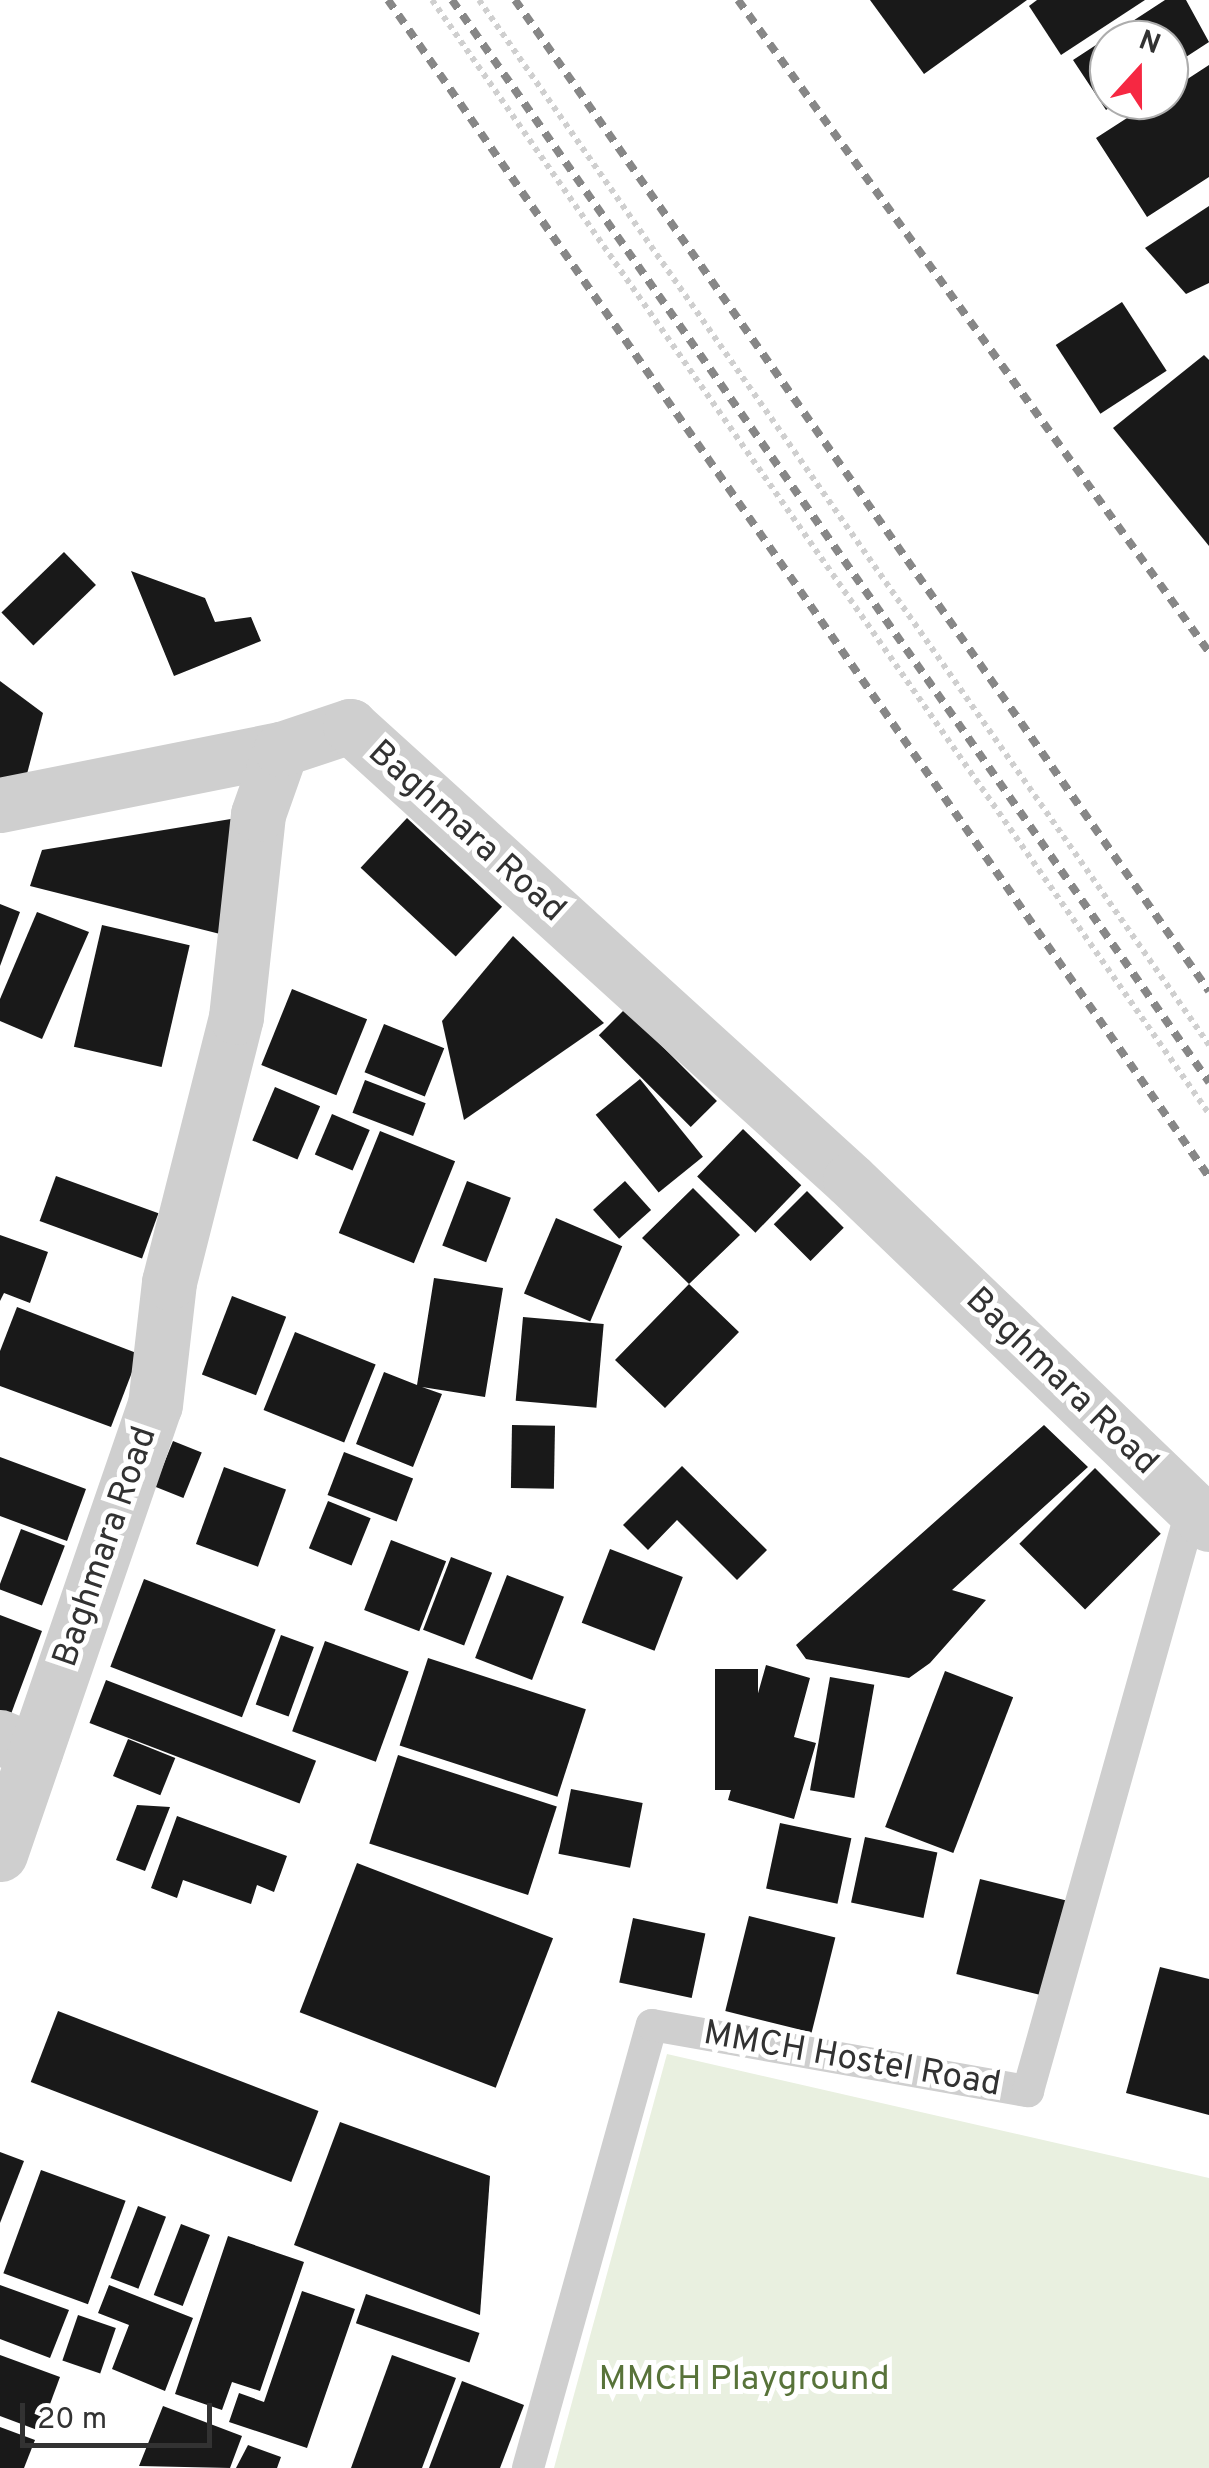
<!DOCTYPE html>
<style>
body{margin:0}
#map{position:relative;width:1209px;height:2468px;overflow:hidden;background:#fff;font-family:Overpass,sans-serif}
div>[style]{position:absolute}
[style*='--x']{left:calc(var(--x)*1px);top:calc(var(--y)*1px);width:calc(var(--w)*1px);rotate:calc(var(--a)*1deg)}
.green>*{inset:0;background:#e9f0e0}
.building>*{inset:0;background:#191919;transform-origin:0 0}
.path>*{height:6px;margin-top:-3px;transform-origin:0;background:repeating-linear-gradient(90deg,#cfcfcf 0 5px,transparent 0 10px)}
.service>*{height:32px;margin:-16px;padding:0 16px;transform-origin:16px;border-radius:16px;background:#cfcfcf}
.minor>*{height:55px;margin:-27.5px;padding:0 27.5px;transform-origin:27.5px;border-radius:27.5px;background:#cfcfcf}
.tertiary>*{height:55px;margin:-27.5px;padding:0 27.5px;transform-origin:27.5px;border-radius:27.5px;background:#cfcfcf}
.rail>*{height:8px;margin-top:-4px;transform-origin:0;background:repeating-linear-gradient(90deg,#878787 0 10px,transparent 0 18px)}
span{translate:-50% -50%;white-space:nowrap;text-align:center;line-height:1.15;-webkit-text-stroke:10px #fff;paint-order:stroke}
.street-label{font-size:35px;color:#323232}
.park-label{font-size:35px;color:#58733a}
.north{position:absolute;left:1089px;top:20px;width:100px;height:100px;box-sizing:border-box;background:#fff;border:2px solid #adadad;border-radius:50%;rotate:21deg;font-size:28px;font-weight:700;line-height:40px;text-align:center;color:#323232}
.north::after{content:'';display:block;margin:auto;width:35px;height:45px;background:#f62842;clip-path:polygon(50% 0,100% 100%,50% 72%,0 100%)}
.scale{position:absolute;left:20px;top:2403px;width:192px;height:45px;box-sizing:border-box;border:5px solid #323232;border-top:0;padding-left:12px;font-size:30px;line-height:35px;white-space:nowrap;color:#323232;-webkit-text-stroke:8px #fff;paint-order:stroke}
</style>
<div id="map">
<div class="green">
<i style="clip-path:polygon(667px 2054px,1209px 2178px,1209px 2468px,554px 2468px)"></i>
</div>
<div class="building">
<i style="clip-path:polygon(870px 0,1027px 0,924px 74px)"></i>
<i style="clip-path:polygon(1037px 0,1145px 0,1061px 55px,1029px 6px)"></i>
<i style="clip-path:polygon(1165px 0,1186px 0,1209px 42px,1169px 68px,1169px 40px,1109px 40px,1109px 100px,1120px 100px,1106px 110px,1073px 60px)"></i>
<i style="clip-path:polygon(1209px 65px,1209px 177px,1147px 217px,1096px 138px,1155px 100px,1169px 100px,1169px 91px)"></i>
<i style="clip-path:polygon(1209px 206px,1209px 283px,1186px 294px,1145px 248px)"></i>
<i style="left:1122px;top:302px;width:82px;height:79px;rotate:57deg"></i>
<i style="clip-path:polygon(1204px 355px,1209px 360px,1209px 546px,1113px 428px)"></i>
<i style="left:64px;top:552px;width:46px;height:87px;rotate:46deg"></i>
<i style="clip-path:polygon(131px 571px,205px 598px,215px 622px,251px 617px,261px 641px,174px 676px)"></i>
<i style="clip-path:polygon(0 681px,43px 713px,22px 793px,0 791px)"></i>
<i style="clip-path:polygon(243px 817px,232px 937px,30px 886px,42px 850px)"></i>
<i style="left:407px;top:818px;width:130px;height:68px;rotate:43deg"></i>
<i style="clip-path:polygon(0 904px,20px 912px,0 966px)"></i>
<i style="clip-path:polygon(37px 912px,89px 932px,42px 1039px,0 1021px,0 999px)"></i>
<i style="left:102px;top:925px;width:90px;height:125px;rotate:13deg"></i>
<i style="clip-path:polygon(513px 936px,604px 1023px,464px 1120px,442px 1021px)"></i>
<i style="left:292px;top:989px;width:81px;height:82px;rotate:22deg"></i>
<i style="left:625px;top:1009px;width:130px;height:37px;rotate:45deg"></i>
<i style="left:384px;top:1024px;width:65px;height:52px;rotate:22deg"></i>
<i style="left:640px;top:1079px;width:100px;height:57px;rotate:51deg"></i>
<i style="left:365px;top:1080px;width:65px;height:35px;rotate:21deg"></i>
<i style="left:275px;top:1087px;width:49px;height:58px;rotate:23deg"></i>
<i style="left:332px;top:1114px;width:41px;height:44px;rotate:23deg"></i>
<i style="left:743px;top:1129px;width:81px;height:66px;rotate:44deg"></i>
<i style="left:380px;top:1131px;width:81px;height:110px;rotate:22deg"></i>
<i style="left:56px;top:1176px;width:109px;height:48px;rotate:20deg"></i>
<i style="left:467px;top:1181px;width:47px;height:69px;rotate:21deg"></i>
<i style="left:625px;top:1181px;width:39px;height:43px;rotate:48deg"></i>
<i style="clip-path:polygon(693px 1188px,740px 1235px,689px 1284px,739px 1332px,665px 1408px,615px 1360px,689px 1284px,642px 1238px)"></i>
<i style="left:807px;top:1191px;width:52px;height:47px;rotate:45deg"></i>
<i style="left:556px;top:1218px;width:72px;height:82px;rotate:23deg"></i>
<i style="clip-path:polygon(0 1235px,48px 1252px,30px 1303px,4px 1293px,0 1301px)"></i>
<i style="clip-path:polygon(434px 1278px,503px 1288px,485px 1397px,422px 1387px,442px 1394px,413px 1467px,356px 1444px,384px 1372px,417px 1385px)"></i>
<i style="left:232px;top:1296px;width:58px;height:84px;rotate:21deg"></i>
<i style="clip-path:polygon(17px 1307px,139px 1354px,111px 1427px,0 1386px,0 1351px)"></i>
<i style="left:523px;top:1317px;width:81px;height:84px;rotate:5deg"></i>
<i style="left:295px;top:1332px;width:87px;height:84px;rotate:22deg"></i>
<i style="left:512px;top:1425px;width:43px;height:63px;rotate:1deg"></i>
<i style="clip-path:polygon(1044px 1425px,1088px 1467px,952px 1590px,986px 1600px,930px 1663px,909px 1678px,806px 1659px,796px 1645px)"></i>
<i style="left:173px;top:1441px;width:31px;height:49px;rotate:22deg"></i>
<i style="left:344px;top:1452px;width:74px;height:46px;rotate:21deg"></i>
<i style="clip-path:polygon(0 1457px,86px 1489px,67px 1541px,0 1516px)"></i>
<i style="clip-path:polygon(682px 1466px,767px 1550px,737px 1580px,677px 1520px,648px 1550px,623px 1525px)"></i>
<i style="left:224px;top:1467px;width:66px;height:82px;rotate:20deg"></i>
<i style="left:1095px;top:1468px;width:93px;height:107px;rotate:45deg"></i>
<i style="left:328px;top:1501px;width:46px;height:51px;rotate:22deg"></i>
<i style="left:21px;top:1529px;width:47px;height:64px;rotate:21deg"></i>
<i style="left:391px;top:1540px;width:59px;height:75px;rotate:21deg"></i>
<i style="left:610px;top:1549px;width:78px;height:79px;rotate:21deg"></i>
<i style="left:451px;top:1557px;width:44px;height:78px;rotate:21deg"></i>
<i style="left:507px;top:1575px;width:61px;height:89px;rotate:21deg"></i>
<i style="left:144px;top:1579px;width:141px;height:94px;rotate:21deg"></i>
<i style="clip-path:polygon(0 1615px,42px 1631px,5px 1730px,0 1728px)"></i>
<i style="left:281px;top:1635px;width:35px;height:74px;rotate:20deg"></i>
<i style="left:325px;top:1641px;width:89px;height:96px;rotate:20deg"></i>
<i style="left:428px;top:1658px;width:166px;height:92px;rotate:18deg"></i>
<i style="clip-path:polygon(766px 1665px,810px 1678px,794px 1737px,816px 1743px,794px 1819px,728px 1800px)"></i>
<i style="left:715px;top:1669px;width:43px;height:121px"></i>
<i style="left:945px;top:1671px;width:73px;height:167px;rotate:21deg"></i>
<i style="left:830px;top:1677px;width:45px;height:115px;rotate:10deg"></i>
<i style="left:106px;top:1680px;width:225px;height:46px;rotate:21deg"></i>
<i style="left:128px;top:1739px;width:51px;height:40px;rotate:22deg"></i>
<i style="left:398px;top:1755px;width:167px;height:93px;rotate:18deg"></i>
<i style="left:571px;top:1789px;width:73px;height:66px;rotate:11deg"></i>
<i style="clip-path:polygon(137px 1805px,170px 1807px,145px 1871px,116px 1860px)"></i>
<i style="clip-path:polygon(177px 1816px,287px 1856px,274px 1892px,257px 1885px,251px 1904px,183px 1880px,177px 1898px,151px 1888px)"></i>
<i style="left:780px;top:1823px;width:73px;height:67px;rotate:12deg"></i>
<i style="left:865px;top:1837px;width:74px;height:67px;rotate:12deg"></i>
<i style="left:357px;top:1863px;width:210px;height:160px;rotate:21deg"></i>
<i style="left:980px;top:1879px;width:89px;height:98px;rotate:14deg"></i>
<i style="left:749px;top:1916px;width:89px;height:98px;rotate:14deg"></i>
<i style="left:633px;top:1918px;width:74px;height:66px;rotate:12deg"></i>
<i style="clip-path:polygon(1160px 1967px,1209px 1979px,1209px 2115px,1126px 2093px)"></i>
<i style="left:58px;top:2011px;width:279px;height:76px;rotate:21deg"></i>
<i style="clip-path:polygon(340px 2122px,490px 2176px,480px 2315px,294px 2245px)"></i>
<i style="clip-path:polygon(0 2152px,24px 2161px,0 2223px)"></i>
<i style="left:41px;top:2170px;width:90px;height:110px;rotate:20deg"></i>
<i style="left:138px;top:2206px;width:30px;height:77px;rotate:21deg"></i>
<i style="left:181px;top:2224px;width:31px;height:76px;rotate:21deg"></i>
<i style="clip-path:polygon(228px 2236px,304px 2262px,260px 2391px,232px 2382px,222px 2410px,175px 2394px)"></i>
<i style="clip-path:polygon(0 2285px,69px 2310px,50px 2358px,0 2339px)"></i>
<i style="clip-path:polygon(109px 2285px,193px 2318px,165px 2391px,112px 2369px,129px 2325px,98px 2313px)"></i>
<i style="clip-path:polygon(302px 2291px,355px 2309px,307px 2448px,229px 2422px,239px 2393px,264px 2402px)"></i>
<i style="left:366px;top:2294px;width:120px;height:31px;rotate:19deg"></i>
<i style="left:78px;top:2315px;width:40px;height:48px;rotate:19deg"></i>
<i style="clip-path:polygon(0 2355px,60px 2377px,40px 2431px,0 2416px)"></i>
<i style="clip-path:polygon(392px 2355px,456px 2378px,422px 2468px,351px 2468px)"></i>
<i style="clip-path:polygon(462px 2381px,524px 2405px,500px 2468px,429px 2468px)"></i>
<i style="clip-path:polygon(163px 2406px,242px 2436px,230px 2468px,139px 2466px)"></i>
<i style="clip-path:polygon(0 2427px,35px 2440px,24px 2468px,0 2468px)"></i>
<i style="clip-path:polygon(248px 2445px,281px 2457px,277px 2468px,236px 2468px)"></i>
</div>
<div class="path">
<i style="--x:432;--y:0;--w:1358;--a:55.1"></i>
<i style="--x:479;--y:0;--w:1275;--a:55.06"></i>
</div>
<div class="service">
<i style="--x:528;--y:2468;--w:460;--a:-74.4"></i>
<i style="--x:652;--y:2025;--w:382;--a:10"></i>
<i style="--x:1028;--y:2091;--w:606;--a:-74.29"></i>
</div>
<div class="minor">
<i style="--x:0;--y:805;--w:287;--a:-11.3"></i>
<i style="--x:0;--y:1737;--w:38;--a:23"></i>
</div>
<div class="tertiary">
<i style="--x:0;--y:1854;--w:475;--a:-71"></i>
<i style="--x:155;--y:1405;--w:124;--a:-83.5"></i>
<i style="--x:169;--y:1282;--w:273;--a:-75.8"></i>
<i style="--x:236;--y:1017;--w:204;--a:-83.8"></i>
<i style="--x:258;--y:814;--w:69;--a:-70.5"></i>
<i style="--x:281;--y:749;--w:73;--a:-18.4"></i>
<i style="--x:350;--y:726;--w:675;--a:42.24"></i>
<i style="--x:850;--y:1180;--w:497;--a:43.8"></i>
</div>
<div class="rail">
<i style="--x:388;--y:0;--w:1435;--a:55.1"></i>
<i style="--x:452;--y:0;--w:1321;--a:55.02"></i>
<i style="--x:515;--y:0;--w:1210;--a:55"></i>
<i style="--x:738;--y:0;--w:804;--a:54.16"></i>
</div>
<div class="street-label">
<span style="left:466px;top:832px;rotate:42deg">Baghmara Road</span>
<span style="left:1061px;top:1382px;rotate:44deg">Baghmara Road</span>
<span style="left:106px;top:1547px;rotate:-71deg">Baghmara Road</span>
<span style="left:852px;top:2060px;rotate:10deg">MMCH Hostel Road</span>
</div>
<div class="park-label">
<span style="left:744px;top:2380px">MMCH Playground</span>
</div>
<div class="north">N</div>
<div class="scale">20 m</div>
</div>
